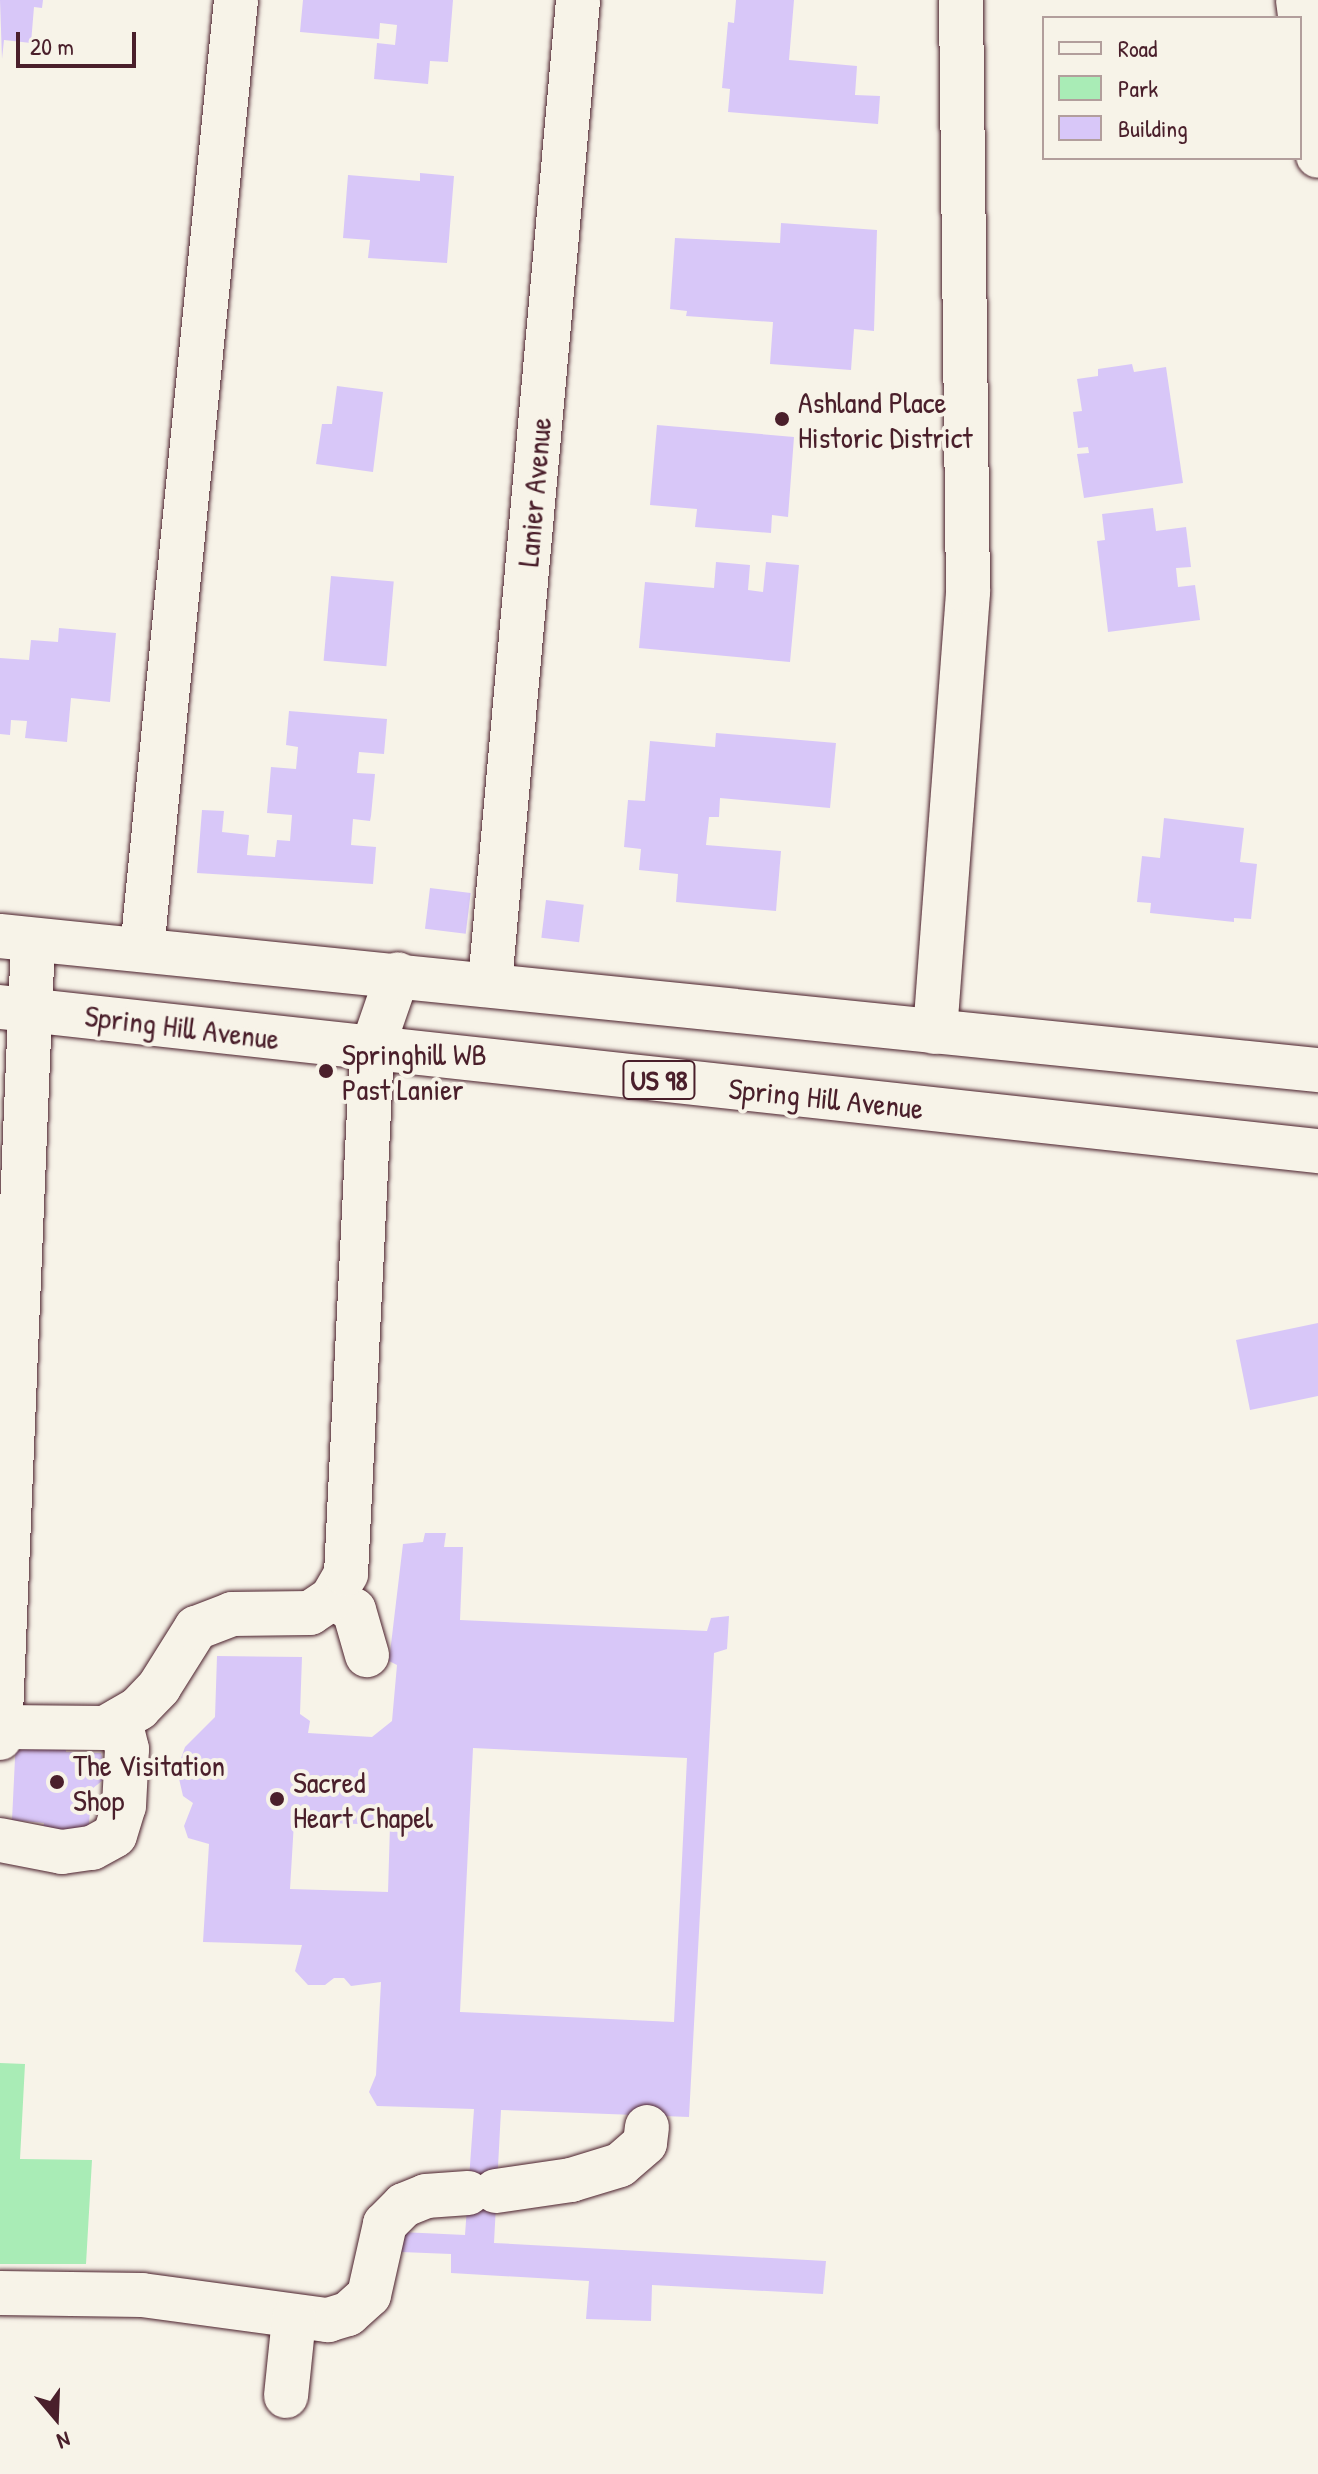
<!DOCTYPE html>
<style>
body{margin:0}
#map{position:relative;width:1318px;height:2474px;overflow:hidden;background:#f7f3e8;font-family:"Patrick Hand",sans-serif}
div>[style]{position:absolute}
[style*='--x']{left:calc(var(--x)*1px);top:calc(var(--y)*1px);width:calc(var(--w)*1px);rotate:calc(var(--a)*1deg)}
.green>*{inset:0;background:#a9ecb6}
.building>*{inset:0;background:#d8c7f8;transform-origin:0 0}
.roads{filter:drop-shadow(0 0 2px #4a1f2b) drop-shadow(0 0 2px #4a1f2b)}
.minor>*{height:44px;margin:-22px;padding:0 22px;transform-origin:22px;border-radius:22px;background:#f7f3e8}
.major>*{height:44px;margin:-22px;padding:0 22px;transform-origin:22px;border-radius:22px;background:#f7f3e8}
.dots>*{width:22px;height:22px;translate:-50% -50%;box-sizing:border-box;border:4px solid #f7f3e8;border-radius:50%}
span{translate:-50% -50%;white-space:nowrap;text-align:center;line-height:1.15;-webkit-text-stroke:8px #f7f3e8;paint-order:stroke}
.shield-label span{padding:2px 6px;background:#f7f3e8;border:2px solid;border-radius:6px;-webkit-text-stroke-width:0}
.shield-label{font-size:28px;color:#4a1f2b;font-weight:700}
.poi-label{font-size:30px;color:#4a1f2b}
.left{translate:0 -50%;text-align:left}
.street-label{font-size:30px;color:#4a1f2b}
.legend{position:absolute;left:1042px;top:16px;width:260px;height:144px;box-sizing:border-box;background:#f7f3e8;border:2px solid #b29e9c;margin:0;padding:10px 14px;list-style:none;font-size:24px;color:#4a1f2b}
.legend li{display:flex;align-items:center;gap:16px;height:40px}
.legend b{width:40px;border:2px solid #b29e9c}
.north{position:absolute;left:16px;top:2378px;width:80px;height:80px;-webkit-text-stroke:6px #f7f3e8;paint-order:stroke;rotate:161deg;font-size:22px;font-weight:700;line-height:32px;text-align:center;color:#4a1f2b}
.north::after{content:'';display:block;margin:auto;width:28px;height:36px;background:#4a1f2b;clip-path:polygon(50% 0,100% 100%,50% 72%,0 100%)}
.scale{position:absolute;left:16px;top:32px;width:120px;height:36px;box-sizing:border-box;border:4px solid #4a1f2b;border-top:0;padding-left:10px;font-size:24px;line-height:28px;white-space:nowrap;color:#4a1f2b;-webkit-text-stroke:6px #f7f3e8;paint-order:stroke}
</style>
<div id="map">
<div class="green">
<i style="clip-path:polygon(0 2063px,25px 2064px,20px 2159px,92px 2160px,86px 2264px,0 2264px)"></i>
</div>
<div class="building">
<i style="clip-path:polygon(0 0,43px 0,42px 8px,34px 7px,31px 43px,4px 40px,2px 59px)"></i>
<i style="clip-path:polygon(303px 0,453px 0,448px 62px,430px 61px,428px 84px,374px 79px,377px 43px,395px 45px,397px 25px,380px 23px,379px 39px,300px 32px)"></i>
<i style="clip-path:polygon(736px 0,794px 0,789px 60px,857px 66px,855px 95px,880px 96px,878px 124px,728px 112px,730px 89px,722px 88px,728px 22px,734px 23px)"></i>
<i style="clip-path:polygon(420px 173px,454px 176px,447px 263px,368px 258px,370px 240px,343px 238px,348px 175px,420px 181px)"></i>
<i style="clip-path:polygon(781px 223px,877px 230px,874px 331px,854px 329px,851px 370px,770px 364px,773px 322px,686px 316px,687px 311px,670px 309px,675px 238px,780px 243px)"></i>
<i style="clip-path:polygon(1132px 364px,1134px 372px,1166px 367px,1183px 483px,1084px 498px,1077px 454px,1089px 453px,1088px 447px,1078px 448px,1073px 412px,1082px 411px,1077px 379px,1098px 376px,1098px 369px)"></i>
<i style="clip-path:polygon(337px 386px,383px 392px,373px 472px,316px 464px,322px 424px,332px 424px)"></i>
<i style="clip-path:polygon(657px 425px,794px 437px,788px 517px,772px 515px,771px 533px,695px 527px,697px 509px,650px 505px)"></i>
<i style="clip-path:polygon(1153px 508px,1156px 531px,1186px 527px,1191px 567px,1176px 568px,1178px 587px,1195px 585px,1200px 620px,1108px 632px,1097px 541px,1105px 540px,1102px 514px)"></i>
<i style="clip-path:polygon(716px 562px,750px 565px,748px 590px,763px 592px,766px 562px,799px 565px,790px 662px,639px 648px,645px 582px,714px 588px)"></i>
<i style="left:331px;top:576px;width:63px;height:85px;rotate:5deg"></i>
<i style="clip-path:polygon(59px 628px,116px 633px,110px 702px,71px 698px,67px 742px,25px 738px,27px 721px,11px 720px,10px 735px,0 734px,0 658px,29px 660px,31px 640px,58px 642px)"></i>
<i style="clip-path:polygon(289px 711px,387px 719px,384px 754px,359px 752px,357px 773px,375px 774px,371px 816px,370px 821px,353px 819px,351px 845px,376px 847px,373px 884px,197px 873px,202px 810px,224px 811px,222px 832px,249px 835px,247px 855px,275px 857px,277px 840px,290px 841px,292px 815px,267px 813px,271px 767px,296px 769px,298px 747px,286px 745px)"></i>
<i style="clip-path:polygon(716px 733px,836px 743px,830px 808px,720px 798px,719px 817px,709px 817px,706px 845px,781px 851px,776px 911px,676px 902px,678px 874px,639px 870px,641px 849px,624px 847px,628px 800px,645px 801px,650px 741px,715px 747px)"></i>
<i style="clip-path:polygon(1164px 818px,1244px 828px,1240px 862px,1257px 864px,1251px 919px,1234px 918px,1234px 922px,1150px 913px,1151px 903px,1137px 902px,1142px 856px,1160px 858px)"></i>
<i style="left:430px;top:888px;width:41px;height:41px;rotate:7deg"></i>
<i style="left:546px;top:900px;width:38px;height:38px;rotate:7deg"></i>
<i style="clip-path:polygon(1318px 1323px,1318px 1396px,1250px 1410px,1236px 1340px)"></i>
<i style="clip-path:polygon(evenodd,425px 1533px,446px 1533px,444px 1547px,463px 1547px,460px 1620px,707px 1631px,711px 1618px,729px 1616px,727px 1649px,714px 1653px,689px 2117px,501px 2110px,494px 2243px,826px 2261px,823px 2294px,652px 2285px,651px 2321px,586px 2319px,589px 2281px,451px 2273px,451px 2254px,401px 2252px,401px 2232px,465px 2235px,474px 2109px,377px 2106px,369px 2092px,376px 2075px,381px 1982px,351px 1986px,344px 1978px,334px 1978px,325px 1985px,308px 1985px,295px 1971px,302px 1945px,203px 1942px,209px 1844px,188px 1838px,184px 1826px,193px 1803px,183px 1796px,177px 1770px,185px 1747px,215px 1717px,217px 1656px,302px 1657px,300px 1714px,310px 1721px,308px 1733px,372px 1737px,392px 1721px,397px 1665px,389px 1661px,403px 1544px,423px 1542px,425px 1533px,473px 1748px,687px 1758px,674px 2022px,460px 2012px,473px 1748px,425px 1533px,294px 1822px,390px 1825px,388px 1892px,290px 1889px,294px 1822px)"></i>
<i style="clip-path:polygon(16px 1738px,65px 1740px,66px 1752px,101px 1753px,108px 1776px,92px 1789px,88px 1834px,43px 1833px,44px 1823px,12px 1820px)"></i>
</div>
<div class="roads">
<div class="minor">
<i style="--x:1298;--y:0;--w:157;--a:82.7"></i>
<i style="--x:142;--y:950;--w:955;--a:-84.35"></i>
<i style="--x:490;--y:983;--w:987;--a:-84.88"></i>
<i style="--x:935;--y:1032;--w:441;--a:-85.7"></i>
<i style="--x:968;--y:592;--w:592;--a:-90.68"></i>
<i style="--x:332;--y:1598;--w:25;--a:29"></i>
<i style="--x:354;--y:1610;--w:47;--a:73.9"></i>
<i style="--x:3;--y:1727;--w:102;--a:0.6"></i>
<i style="--x:105;--y:1728;--w:39;--a:-30"></i>
<i style="--x:139;--y:1708;--w:29;--a:-46"></i>
<i style="--x:159;--y:1687;--w:70;--a:-57.9"></i>
<i style="--x:196;--y:1628;--w:39;--a:-21"></i>
<i style="--x:232;--y:1614;--w:78;--a:-0.7"></i>
<i style="--x:310;--y:1613;--w:27;--a:-34"></i>
<i style="--x:332;--y:1598;--w:28;--a:-60"></i>
<i style="--x:346;--y:1574;--w:526;--a:-87.16"></i>
<i style="--x:372;--y:1049;--w:79;--a:-70.9"></i>
<i style="--x:0;--y:1738;--w:799;--a:-87.63"></i>
<i style="--x:0;--y:1840;--w:63;--a:11"></i>
<i style="--x:62;--y:1852;--w:30;--a:-8"></i>
<i style="--x:92;--y:1848;--w:26;--a:-29"></i>
<i style="--x:115;--y:1835;--w:30;--a:-73"></i>
<i style="--x:124;--y:1806;--w:57;--a:-87"></i>
<i style="--x:127;--y:1749;--w:30;--a:-104"></i>
<i style="--x:496;--y:2191;--w:76;--a:-8.3"></i>
<i style="--x:571;--y:2180;--w:51;--a:-17"></i>
<i style="--x:620;--y:2165;--w:33;--a:-41"></i>
<i style="--x:645;--y:2143;--w:16;--a:-83"></i>
<i style="--x:0;--y:2293;--w:142;--a:0.8"></i>
<i style="--x:142;--y:2295;--w:188;--a:7.7"></i>
<i style="--x:328;--y:2320;--w:21;--a:-17"></i>
<i style="--x:348;--y:2314;--w:28;--a:-42"></i>
<i style="--x:369;--y:2295;--w:73;--a:-77.3"></i>
<i style="--x:385;--y:2224;--w:27;--a:-45"></i>
<i style="--x:404;--y:2205;--w:24;--a:-22"></i>
<i style="--x:426;--y:2196;--w:42;--a:-4.1"></i>
<i style="--x:286;--y:2396;--w:78;--a:-84.1"></i>
</div>
<div class="major">
<i style="--x:0;--y:936;--w:1325;--a:5.81"></i>
<i style="--x:0;--y:1007;--w:1326;--a:6.24"></i>
</div>
</div>
<div class="dots">
<i style="left:782px;top:419px;background:#4a1f2b"></i>
<i style="left:326px;top:1071px;background:#4a1f2b"></i>
<i style="left:57px;top:1782px;background:#4a1f2b"></i>
<i style="left:277px;top:1799px;background:#4a1f2b"></i>
</div>
<div class="shield-label">
<span style="left:659px;top:1080px">US 98</span>
</div>
<div class="poi-label">
<span class="left" style="left:798px;top:419px">Ashland Place<br>Historic District</span>
<span class="left" style="left:342px;top:1071px">Springhill WB<br>Past Lanier</span>
<span class="left" style="left:73px;top:1782px">The Visitation<br>Shop</span>
<span class="left" style="left:293px;top:1799px">Sacred<br>Heart Chapel</span>
</div>
<div class="street-label">
<span style="left:534px;top:492px;rotate:-85deg">Lanier Avenue</span>
<span style="left:182px;top:1027px;rotate:7deg">Spring Hill Avenue</span>
<span style="left:826px;top:1098px;rotate:6deg">Spring Hill Avenue</span>
</div>
<ul class="legend">
<li><b style="height:10px;background:#f7f3e8"></b>Road</li>
<li><b style="height:22px;background:#a9ecb6"></b>Park</li>
<li><b style="height:22px;background:#d8c7f8"></b>Building</li>
</ul>
<div class="north">N</div>
<div class="scale">20 m</div>
</div>
